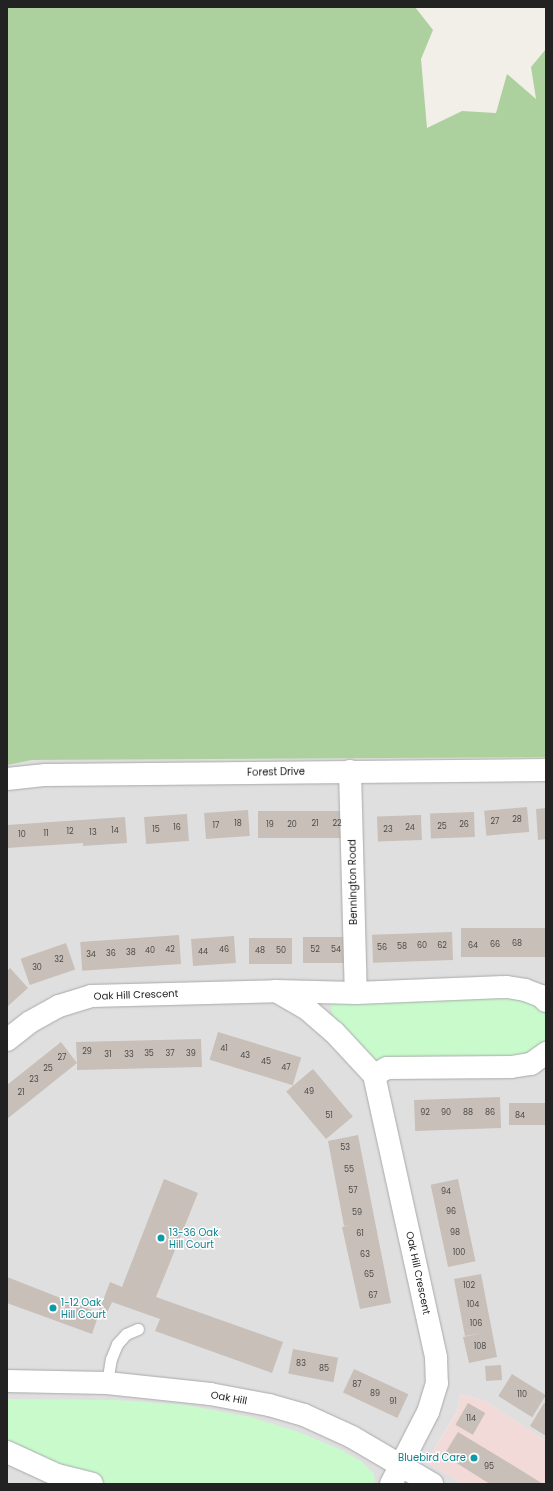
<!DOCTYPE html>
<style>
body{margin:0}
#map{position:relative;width:553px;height:1491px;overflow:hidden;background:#f2efe9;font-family:Poppins,sans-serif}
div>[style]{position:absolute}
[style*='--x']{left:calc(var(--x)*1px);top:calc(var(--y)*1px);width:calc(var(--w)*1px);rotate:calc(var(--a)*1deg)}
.residential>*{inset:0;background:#e0dfdf}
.commercial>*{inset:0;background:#f2dad9}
.forest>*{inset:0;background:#add19e}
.park>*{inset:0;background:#c8facc}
.building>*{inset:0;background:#c7bfb8;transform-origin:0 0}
.roads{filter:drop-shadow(0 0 1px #a9a9a9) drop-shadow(0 0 1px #a9a9a9)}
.service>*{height:11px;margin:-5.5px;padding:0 5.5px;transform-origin:5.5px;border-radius:5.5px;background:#fff}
.minor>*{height:22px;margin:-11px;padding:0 11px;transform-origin:11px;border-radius:11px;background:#fff}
.dots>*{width:11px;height:11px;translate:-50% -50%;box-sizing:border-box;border:2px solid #fff;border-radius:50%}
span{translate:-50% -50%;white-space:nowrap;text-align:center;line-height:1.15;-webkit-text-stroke:3px #fff;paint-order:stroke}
.number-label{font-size:8px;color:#4b4948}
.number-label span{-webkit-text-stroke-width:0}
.street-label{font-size:10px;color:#222}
.culture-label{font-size:10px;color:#0d838f}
.left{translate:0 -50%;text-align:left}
.right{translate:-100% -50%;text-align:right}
.frame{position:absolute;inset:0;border:8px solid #222;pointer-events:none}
</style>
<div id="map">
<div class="residential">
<i style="clip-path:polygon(546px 752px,546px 1441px,485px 1401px,461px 1394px,457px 1412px,426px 1462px,463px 1484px,7px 1484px,7px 764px,33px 760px)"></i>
</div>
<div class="commercial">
<i style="clip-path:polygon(461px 1394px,485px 1401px,546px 1441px,546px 1484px,463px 1484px,426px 1462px,457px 1413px)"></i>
</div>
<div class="forest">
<i style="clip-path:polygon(7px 7px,415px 7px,433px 30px,421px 59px,427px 128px,462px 111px,496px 113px,507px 74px,536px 99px,531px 67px,546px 49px,546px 757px,32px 760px,7px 765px)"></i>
</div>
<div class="park">
<i style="clip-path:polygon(507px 987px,546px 1001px,546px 1053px,374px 1075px,334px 1032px,330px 992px)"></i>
<i style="clip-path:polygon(7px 1399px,116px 1400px,186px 1405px,250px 1417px,296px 1431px,337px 1448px,361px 1461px,374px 1474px,375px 1484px,112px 1484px,99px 1482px,7px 1444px)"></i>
</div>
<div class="building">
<i style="left:527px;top:807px;width:25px;height:43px;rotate:85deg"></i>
<i style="clip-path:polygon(546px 808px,546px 839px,538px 840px,536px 809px)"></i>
<i style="left:248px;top:810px;width:26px;height:44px;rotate:86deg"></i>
<i style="left:258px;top:811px;width:90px;height:27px"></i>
<i style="left:474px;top:812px;width:25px;height:44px;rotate:88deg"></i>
<i style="left:187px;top:814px;width:27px;height:43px;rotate:86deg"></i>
<i style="left:421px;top:815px;width:25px;height:44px;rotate:88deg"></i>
<i style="clip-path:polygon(125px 817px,127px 843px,83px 846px,83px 843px,7px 848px,7px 825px)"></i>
<i style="left:546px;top:928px;width:29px;height:85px;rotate:90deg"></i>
<i style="left:452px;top:932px;width:28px;height:80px;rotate:88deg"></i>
<i style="left:179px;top:935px;width:29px;height:99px;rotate:86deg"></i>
<i style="left:234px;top:936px;width:27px;height:43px;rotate:86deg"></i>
<i style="left:303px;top:937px;width:43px;height:26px"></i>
<i style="left:249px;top:938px;width:43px;height:26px"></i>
<i style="left:66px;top:943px;width:28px;height:48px;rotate:71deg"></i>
<i style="clip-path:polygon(10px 968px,28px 988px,7px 1007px,7px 971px)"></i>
<i style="left:218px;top:1032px;width:87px;height:29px;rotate:17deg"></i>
<i style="clip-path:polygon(201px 1039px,202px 1067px,77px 1070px,77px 1063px,7px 1119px,7px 1085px,61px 1042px,77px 1063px,76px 1042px)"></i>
<i style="left:313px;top:1069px;width:62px;height:35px;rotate:50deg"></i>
<i style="left:500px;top:1097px;width:31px;height:86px;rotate:88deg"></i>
<i style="left:546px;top:1103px;width:22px;height:37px;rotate:90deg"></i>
<i style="clip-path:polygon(358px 1135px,391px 1303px,360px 1309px,342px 1227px,351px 1225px,344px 1226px,328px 1141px)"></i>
<i style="clip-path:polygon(164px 1179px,198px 1193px,156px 1297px,283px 1342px,272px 1373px,155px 1331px,160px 1319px,112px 1302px,106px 1315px,99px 1311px,110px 1282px,122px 1287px)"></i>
<i style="left:458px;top:1179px;width:84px;height:28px;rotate:78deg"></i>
<i style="clip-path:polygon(481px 1274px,497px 1357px,469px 1363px,463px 1337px,482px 1333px,465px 1336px,454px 1279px)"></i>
<i style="clip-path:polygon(7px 1277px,99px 1313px,92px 1334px,7px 1303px)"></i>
<i style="left:293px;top:1349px;width:46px;height:25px;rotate:11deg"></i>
<i style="left:501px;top:1365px;width:15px;height:16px;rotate:86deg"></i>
<i style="left:354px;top:1369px;width:60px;height:26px;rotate:25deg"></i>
<i style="left:512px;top:1374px;width:40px;height:26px;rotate:32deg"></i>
<i style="left:468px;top:1403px;width:20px;height:25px;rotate:30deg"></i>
<i style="clip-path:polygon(544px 1403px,546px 1404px,546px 1436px,530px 1426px)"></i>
<i style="clip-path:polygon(458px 1432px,519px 1469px,543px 1484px,490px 1484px,474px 1474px,444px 1455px)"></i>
</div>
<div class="roads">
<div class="service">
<i style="--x:107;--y:1383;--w:24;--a:-81"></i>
<i style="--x:111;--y:1359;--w:16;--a:-68"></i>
<i style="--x:117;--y:1344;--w:13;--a:-48"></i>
<i style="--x:126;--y:1334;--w:13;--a:-23"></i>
</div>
<div class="minor">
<i style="--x:350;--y:771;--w:222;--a:88.5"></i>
<i style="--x:7;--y:779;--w:39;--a:-6"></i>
<i style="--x:46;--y:775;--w:500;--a:-0.57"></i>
<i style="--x:276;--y:991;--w:34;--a:30"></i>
<i style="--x:306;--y:1008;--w:37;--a:41"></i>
<i style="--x:334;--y:1032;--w:59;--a:47.1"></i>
<i style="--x:374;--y:1075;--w:290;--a:77.6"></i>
<i style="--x:436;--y:1358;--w:25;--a:88"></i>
<i style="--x:437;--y:1383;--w:30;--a:107"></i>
<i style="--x:428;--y:1412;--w:81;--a:117.2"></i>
<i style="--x:7;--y:1040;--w:29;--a:-38"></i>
<i style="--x:30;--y:1022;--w:33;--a:-29"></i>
<i style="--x:59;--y:1006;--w:34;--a:-17"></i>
<i style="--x:91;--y:996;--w:185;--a:-1.5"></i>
<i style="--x:276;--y:991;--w:80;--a:1.4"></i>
<i style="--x:356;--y:993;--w:151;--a:-2.3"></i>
<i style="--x:507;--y:987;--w:18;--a:9"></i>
<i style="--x:525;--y:990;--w:17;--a:21"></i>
<i style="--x:541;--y:996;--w:7;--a:45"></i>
<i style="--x:374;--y:1075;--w:15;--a:-28"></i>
<i style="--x:387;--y:1068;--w:124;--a:-0.5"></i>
<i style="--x:511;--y:1067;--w:20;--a:-9"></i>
<i style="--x:531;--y:1064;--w:19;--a:-36"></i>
<i style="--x:7;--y:1381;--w:100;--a:1.1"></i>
<i style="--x:107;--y:1383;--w:104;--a:6.1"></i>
<i style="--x:210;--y:1394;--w:60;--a:10.6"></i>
<i style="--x:269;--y:1405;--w:36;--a:16"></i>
<i style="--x:304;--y:1415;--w:53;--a:24.6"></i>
<i style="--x:352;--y:1437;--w:93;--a:30.4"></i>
<i style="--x:7;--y:1452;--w:55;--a:24.7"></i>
<i style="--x:57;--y:1475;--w:36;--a:14"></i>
</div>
</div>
<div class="dots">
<i style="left:161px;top:1238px;background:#0f9aa8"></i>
<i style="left:53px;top:1308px;background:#0f9aa8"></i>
<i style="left:474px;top:1458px;background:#0f9aa8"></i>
</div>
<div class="number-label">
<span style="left:517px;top:820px">28</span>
<span style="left:495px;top:822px">27</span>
<span style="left:238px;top:824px">18</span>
<span style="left:315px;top:824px">21</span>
<span style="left:337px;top:824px">22</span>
<span style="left:270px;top:825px">19</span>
<span style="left:292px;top:825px">20</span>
<span style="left:464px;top:825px">26</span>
<span style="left:216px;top:826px">17</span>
<span style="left:442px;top:827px">25</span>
<span style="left:177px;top:828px">16</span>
<span style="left:410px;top:828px">24</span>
<span style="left:156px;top:830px">15</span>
<span style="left:388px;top:830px">23</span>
<span style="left:115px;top:831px">14</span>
<span style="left:70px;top:832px">12</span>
<span style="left:93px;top:833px">13</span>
<span style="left:46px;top:834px">11</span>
<span style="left:22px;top:835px">10</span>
<span style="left:517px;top:944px">68</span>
<span style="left:495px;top:945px">66</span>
<span style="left:422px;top:946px">60</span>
<span style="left:442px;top:946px">62</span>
<span style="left:473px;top:946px">64</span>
<span style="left:402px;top:947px">58</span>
<span style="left:382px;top:948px">56</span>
<span style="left:170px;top:950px">42</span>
<span style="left:224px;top:950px">46</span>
<span style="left:315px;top:950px">52</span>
<span style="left:336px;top:950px">54</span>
<span style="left:150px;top:951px">40</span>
<span style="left:260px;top:951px">48</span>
<span style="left:281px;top:951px">50</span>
<span style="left:203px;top:952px">44</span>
<span style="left:131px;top:953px">38</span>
<span style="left:111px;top:954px">36</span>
<span style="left:91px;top:955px">34</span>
<span style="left:59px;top:960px">32</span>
<span style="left:37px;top:968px">30</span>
<span style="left:224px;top:1049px">41</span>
<span style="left:87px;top:1052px">29</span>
<span style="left:149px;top:1054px">35</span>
<span style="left:170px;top:1054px">37</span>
<span style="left:191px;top:1054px">39</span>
<span style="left:108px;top:1055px">31</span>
<span style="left:129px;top:1055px">33</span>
<span style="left:245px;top:1056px">43</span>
<span style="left:62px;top:1058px">27</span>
<span style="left:266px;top:1062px">45</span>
<span style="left:286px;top:1068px">47</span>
<span style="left:48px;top:1069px">25</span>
<span style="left:34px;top:1080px">23</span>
<span style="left:309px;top:1092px">49</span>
<span style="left:21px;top:1093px">21</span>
<span style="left:425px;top:1113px">92</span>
<span style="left:446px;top:1113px">90</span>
<span style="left:468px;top:1113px">88</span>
<span style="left:490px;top:1113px">86</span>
<span style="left:329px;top:1116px">51</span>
<span style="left:520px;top:1116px">84</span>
<span style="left:345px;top:1148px">53</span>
<span style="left:349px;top:1170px">55</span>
<span style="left:353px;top:1191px">57</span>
<span style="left:446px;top:1192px">94</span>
<span style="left:451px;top:1212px">96</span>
<span style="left:357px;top:1213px">59</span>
<span style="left:455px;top:1233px">98</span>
<span style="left:360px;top:1234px">61</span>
<span style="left:459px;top:1253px">100</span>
<span style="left:365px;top:1255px">63</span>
<span style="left:369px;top:1275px">65</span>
<span style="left:469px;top:1286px">102</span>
<span style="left:373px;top:1296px">67</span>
<span style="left:473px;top:1305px">104</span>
<span style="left:476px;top:1324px">106</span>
<span style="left:480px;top:1347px">108</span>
<span style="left:301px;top:1364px">83</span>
<span style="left:324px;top:1369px">85</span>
<span style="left:357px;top:1385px">87</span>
<span style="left:375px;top:1394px">89</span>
<span style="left:522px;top:1395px">110</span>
<span style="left:393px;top:1402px">91</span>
<span style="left:471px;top:1419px">114</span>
<span style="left:489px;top:1467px">95</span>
</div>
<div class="street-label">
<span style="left:276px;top:772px;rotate:-1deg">Forest Drive</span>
<span style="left:353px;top:882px;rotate:-91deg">Bennington Road</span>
<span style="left:136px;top:995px;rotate:-2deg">Oak Hill Crescent</span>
<span style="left:418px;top:1273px;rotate:78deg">Oak Hill Crescent</span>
<span style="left:229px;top:1398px;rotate:10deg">Oak Hill</span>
</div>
<div class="culture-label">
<span class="left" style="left:169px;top:1238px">13-36 Oak<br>Hill Court</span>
<span class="left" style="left:61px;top:1308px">1-12 Oak<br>Hill Court</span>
<span class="right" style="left:466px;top:1458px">Bluebird Care</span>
</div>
<div class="frame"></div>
</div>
